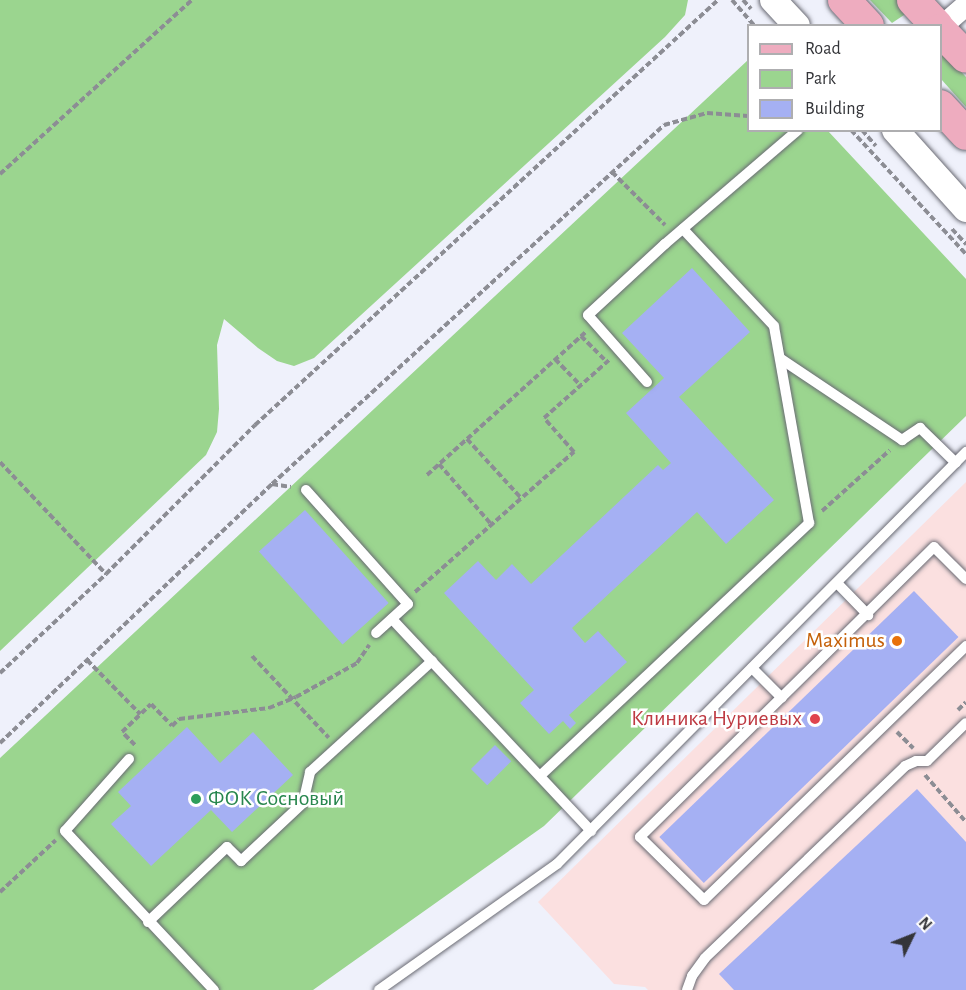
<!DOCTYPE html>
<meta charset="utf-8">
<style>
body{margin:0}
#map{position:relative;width:966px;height:990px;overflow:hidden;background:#eff1fb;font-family:"Alegreya Sans",sans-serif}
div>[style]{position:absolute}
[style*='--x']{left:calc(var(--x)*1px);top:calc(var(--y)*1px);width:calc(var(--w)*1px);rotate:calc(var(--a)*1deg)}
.commercial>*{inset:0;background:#fbe0e0}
.green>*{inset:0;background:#9bd58f}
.building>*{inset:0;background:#a5b0f3;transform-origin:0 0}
.path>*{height:4px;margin-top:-2px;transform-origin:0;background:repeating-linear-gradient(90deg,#8c8d94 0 6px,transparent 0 9px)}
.roads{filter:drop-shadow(0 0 2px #6a6b74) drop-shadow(0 0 2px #6a6b74)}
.service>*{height:10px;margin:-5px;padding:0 5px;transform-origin:5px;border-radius:5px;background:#fff}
.minor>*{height:21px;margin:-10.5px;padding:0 10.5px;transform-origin:10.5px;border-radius:10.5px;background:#fff}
.tertiary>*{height:26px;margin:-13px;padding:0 13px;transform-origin:13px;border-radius:13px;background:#fff}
.primary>*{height:32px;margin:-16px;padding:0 16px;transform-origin:16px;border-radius:16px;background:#eeacbf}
.dots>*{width:16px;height:16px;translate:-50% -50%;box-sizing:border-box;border:3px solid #fff;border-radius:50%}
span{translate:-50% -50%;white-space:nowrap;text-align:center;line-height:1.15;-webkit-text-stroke:5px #fff;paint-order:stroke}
.food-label{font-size:22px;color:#c56008}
.right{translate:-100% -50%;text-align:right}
.health-label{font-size:22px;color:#be3a42}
.leisure-label{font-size:22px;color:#27864d}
.left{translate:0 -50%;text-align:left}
.legend{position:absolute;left:747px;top:24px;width:195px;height:108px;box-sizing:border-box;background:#fff;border:2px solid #aeaeb0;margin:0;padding:8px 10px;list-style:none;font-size:18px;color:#343539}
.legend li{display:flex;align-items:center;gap:12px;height:30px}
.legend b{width:30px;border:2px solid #aeaeb0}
.north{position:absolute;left:882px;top:906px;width:60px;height:60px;-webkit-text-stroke:4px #fff;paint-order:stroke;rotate:47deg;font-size:16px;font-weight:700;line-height:24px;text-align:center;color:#343539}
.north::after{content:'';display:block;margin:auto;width:21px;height:27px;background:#343539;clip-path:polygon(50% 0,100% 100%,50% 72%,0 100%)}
</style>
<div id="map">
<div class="commercial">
<i style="clip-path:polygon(966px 482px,966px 990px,648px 990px,645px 987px,614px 984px,538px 902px)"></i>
</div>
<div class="green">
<i style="clip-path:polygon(0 0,688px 0,685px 15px,665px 37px,314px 358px,294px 366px,277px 361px,258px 348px,224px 319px,217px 345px,219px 409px,217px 432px,206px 455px,0 651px)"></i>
<i style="clip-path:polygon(870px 0,899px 0,910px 11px,892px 23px)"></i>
<i style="clip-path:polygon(941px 50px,966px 77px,966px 107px,941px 79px)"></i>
<i style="clip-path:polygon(748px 60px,748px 130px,828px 131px,966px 279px,966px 416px,544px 826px,313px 990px,0 990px,0 758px)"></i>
</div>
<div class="building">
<i style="clip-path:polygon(692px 268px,750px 332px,679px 397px,774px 500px,726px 544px,697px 512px,572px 628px,585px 643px,598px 631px,627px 662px,569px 715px,576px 723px,570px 729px,563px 721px,549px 734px,520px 703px,534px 690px,444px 593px,478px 561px,496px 580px,512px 564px,531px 584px,658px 465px,663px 470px,671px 463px,626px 413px,664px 378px,622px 333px)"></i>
<i style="left:305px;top:510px;width:125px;height:62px;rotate:48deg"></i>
<i style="left:914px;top:591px;width:64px;height:354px;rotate:46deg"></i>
<i style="clip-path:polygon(187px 727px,220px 763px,253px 732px,293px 775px,232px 832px,211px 810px,151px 866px,111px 824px,131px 806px,118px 792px)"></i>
<i style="left:495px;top:745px;width:23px;height:34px;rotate:45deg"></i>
<i style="clip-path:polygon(917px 789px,966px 842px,966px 990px,734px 990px,719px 974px)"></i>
</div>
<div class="path">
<i style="--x:732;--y:0;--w:35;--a:49"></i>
<i style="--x:743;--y:0;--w:12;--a:48"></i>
<i style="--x:851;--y:130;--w:169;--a:47.2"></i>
<i style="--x:862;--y:130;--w:21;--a:49"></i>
<i style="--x:612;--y:172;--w:75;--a:45"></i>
<i style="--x:0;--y:174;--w:259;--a:-42.2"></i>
<i style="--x:952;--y:229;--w:21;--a:47"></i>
<i style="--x:581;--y:336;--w:33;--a:45"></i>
<i style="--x:555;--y:359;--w:36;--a:46"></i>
<i style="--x:467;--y:439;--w:80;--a:47.5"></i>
<i style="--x:0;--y:462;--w:154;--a:46.6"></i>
<i style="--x:439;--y:464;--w:79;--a:49.1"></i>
<i style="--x:427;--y:475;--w:214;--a:-42"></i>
<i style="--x:272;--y:484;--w:532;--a:-42.48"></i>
<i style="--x:664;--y:125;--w:45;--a:-15.6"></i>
<i style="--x:707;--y:113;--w:41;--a:4.2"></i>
<i style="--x:822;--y:511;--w:91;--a:-41.9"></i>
<i style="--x:415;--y:592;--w:212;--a:-41.4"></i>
<i style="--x:574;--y:452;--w:45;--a:-131.4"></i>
<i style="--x:544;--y:418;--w:87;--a:-41.7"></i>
<i style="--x:252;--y:656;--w:112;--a:46.8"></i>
<i style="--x:87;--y:660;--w:76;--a:45.5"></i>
<i style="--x:0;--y:673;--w:145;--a:-43"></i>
<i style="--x:106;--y:574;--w:211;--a:-45"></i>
<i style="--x:255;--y:425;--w:628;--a:-42.55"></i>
<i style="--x:958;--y:710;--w:11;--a:-45"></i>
<i style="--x:897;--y:732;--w:23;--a:45"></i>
<i style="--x:0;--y:743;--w:376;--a:-43.6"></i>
<i style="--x:272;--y:484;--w:19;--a:9"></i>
<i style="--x:135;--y:745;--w:18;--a:-135"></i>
<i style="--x:122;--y:732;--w:40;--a:-44"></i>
<i style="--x:151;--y:704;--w:30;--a:46"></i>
<i style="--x:172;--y:726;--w:10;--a:-45"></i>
<i style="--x:179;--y:719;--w:91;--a:-7"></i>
<i style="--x:269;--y:708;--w:29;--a:-22"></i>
<i style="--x:296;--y:697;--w:70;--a:-29.1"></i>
<i style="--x:357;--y:663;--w:22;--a:-56"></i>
<i style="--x:925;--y:775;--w:62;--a:48.9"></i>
<i style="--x:0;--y:892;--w:76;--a:-42.9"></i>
</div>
<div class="roads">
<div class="service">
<i style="--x:781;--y:359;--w:146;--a:33.8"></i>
<i style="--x:902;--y:440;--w:22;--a:-34"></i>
<i style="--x:920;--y:428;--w:50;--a:44.2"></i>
<i style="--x:647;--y:382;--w:89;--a:-131.4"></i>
<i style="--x:588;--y:315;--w:105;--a:-42.7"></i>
<i style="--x:665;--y:244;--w:175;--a:-40.6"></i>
<i style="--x:306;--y:490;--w:153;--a:48.2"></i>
<i style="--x:408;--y:604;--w:43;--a:137.8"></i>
<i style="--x:966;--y:579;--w:45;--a:-135"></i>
<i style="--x:934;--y:547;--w:413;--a:135.4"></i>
<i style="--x:640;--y:837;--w:90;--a:44.5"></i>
<i style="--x:704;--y:900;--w:365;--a:-44.1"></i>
<i style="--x:837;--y:583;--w:45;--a:45.9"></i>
<i style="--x:392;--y:619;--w:291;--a:46.8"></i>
<i style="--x:752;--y:668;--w:42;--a:45"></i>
<i style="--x:129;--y:759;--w:96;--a:131.6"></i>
<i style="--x:65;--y:831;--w:218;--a:46.9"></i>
<i style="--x:541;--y:775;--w:368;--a:-43.2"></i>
<i style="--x:809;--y:523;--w:200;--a:-100.1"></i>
<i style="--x:774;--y:326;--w:133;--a:-133.2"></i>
<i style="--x:148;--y:922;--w:109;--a:-43.5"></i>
<i style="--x:227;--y:847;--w:20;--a:45"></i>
<i style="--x:241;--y:861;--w:85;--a:-43.1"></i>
<i style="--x:303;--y:803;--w:32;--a:-77"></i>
<i style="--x:310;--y:772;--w:165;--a:-42.3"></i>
<i style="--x:379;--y:990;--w:218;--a:-35.3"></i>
<i style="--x:557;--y:864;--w:581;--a:-45.21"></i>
<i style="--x:687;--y:990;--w:15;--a:-70"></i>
<i style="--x:692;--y:976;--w:22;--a:-54"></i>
<i style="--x:705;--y:958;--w:277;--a:-43.8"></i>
<i style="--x:905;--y:766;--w:12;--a:-24"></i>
<i style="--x:916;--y:761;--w:11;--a:0"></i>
<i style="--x:927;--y:761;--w:54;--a:-44.3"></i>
</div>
<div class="minor">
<i style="--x:940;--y:27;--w:35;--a:-41"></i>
</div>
<div class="tertiary">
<i style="--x:773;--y:0;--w:35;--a:47"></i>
<i style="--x:895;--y:130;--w:106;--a:48.1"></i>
</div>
<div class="primary">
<i style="--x:844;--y:0;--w:35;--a:47"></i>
<i style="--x:913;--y:0;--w:35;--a:47"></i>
<i style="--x:940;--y:30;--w:37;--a:46"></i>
<i style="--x:940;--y:106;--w:38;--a:47"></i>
</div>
</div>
<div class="dots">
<i style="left:897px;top:641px;background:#e8710a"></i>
<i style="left:815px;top:719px;background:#e0444e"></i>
<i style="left:196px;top:799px;background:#2e9e5b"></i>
</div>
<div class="food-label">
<span class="right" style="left:885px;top:641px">Maximus</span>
</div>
<div class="health-label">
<span class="right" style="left:802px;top:719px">Клиника Нуриевых</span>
</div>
<div class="leisure-label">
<span class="left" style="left:208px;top:799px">ФОК Сосновый</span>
</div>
<ul class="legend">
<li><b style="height:8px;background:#eeacbf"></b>Road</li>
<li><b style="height:16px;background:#9bd58f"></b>Park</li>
<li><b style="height:16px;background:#a5b0f3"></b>Building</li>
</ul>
<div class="north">N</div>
</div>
